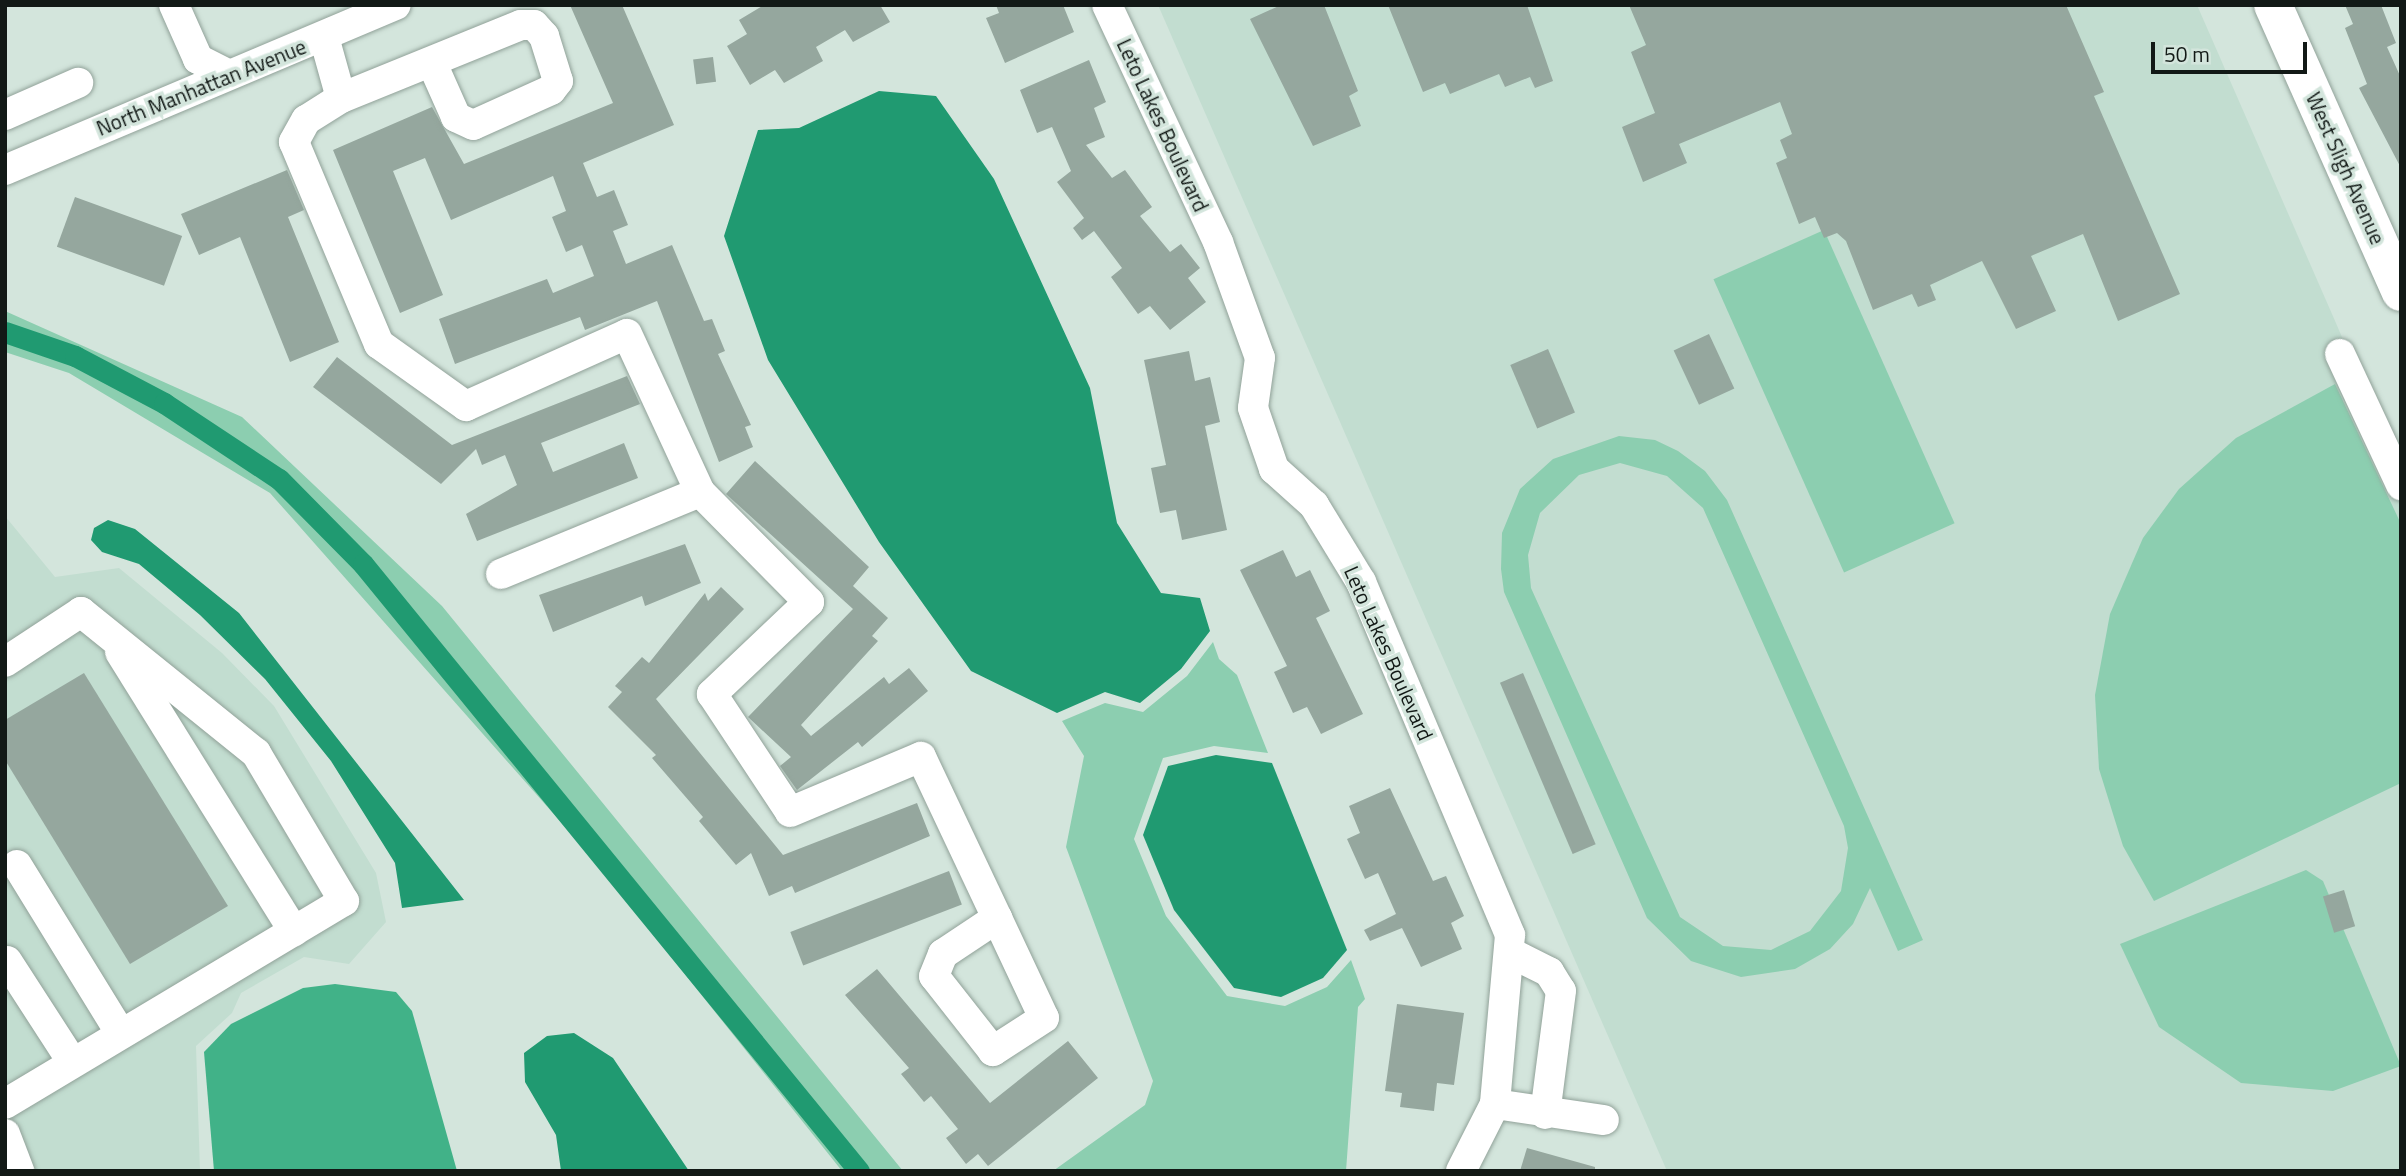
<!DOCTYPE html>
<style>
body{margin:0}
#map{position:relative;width:2406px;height:1176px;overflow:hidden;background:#d3e5dc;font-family:"Titillium Web",sans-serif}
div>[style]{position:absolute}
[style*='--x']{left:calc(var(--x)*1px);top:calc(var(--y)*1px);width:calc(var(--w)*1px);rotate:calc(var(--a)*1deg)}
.built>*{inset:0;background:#c2ddd0}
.green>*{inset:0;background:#8cceb0;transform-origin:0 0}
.forest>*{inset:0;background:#41b288}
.water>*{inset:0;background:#209a71}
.canal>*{height:21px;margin:-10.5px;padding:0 10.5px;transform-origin:10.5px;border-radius:10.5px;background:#209a71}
.building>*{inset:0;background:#95a79e;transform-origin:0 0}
.roads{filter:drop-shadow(0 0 2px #91a299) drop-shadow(0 0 2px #91a299)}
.minor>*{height:30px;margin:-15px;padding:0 15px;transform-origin:15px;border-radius:15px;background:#fff}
.major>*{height:38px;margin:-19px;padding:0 19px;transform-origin:19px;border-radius:19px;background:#fff}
span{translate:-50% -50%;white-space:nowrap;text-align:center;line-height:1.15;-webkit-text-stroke:7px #d3e5dc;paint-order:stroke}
.street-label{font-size:21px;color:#121916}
.frame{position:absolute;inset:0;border:7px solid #121916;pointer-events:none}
.scale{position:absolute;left:2151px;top:42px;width:156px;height:32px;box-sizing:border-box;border:4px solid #121916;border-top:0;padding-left:9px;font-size:21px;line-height:24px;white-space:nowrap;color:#121916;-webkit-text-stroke:5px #d3e5dc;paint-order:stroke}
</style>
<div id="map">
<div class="built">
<i style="clip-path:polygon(1158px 5px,2197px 5px,2401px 472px,2401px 1171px,1667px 1171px)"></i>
<i style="clip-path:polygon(5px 516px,55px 577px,119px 568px,222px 653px,274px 706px,376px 873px,386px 922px,349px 964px,304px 957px,241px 993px,232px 1013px,196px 1046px,200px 1171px,32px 1171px,5px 1100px)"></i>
</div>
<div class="green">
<i style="left:1824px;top:230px;width:321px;height:121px;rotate:66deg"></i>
<i style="clip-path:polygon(5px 311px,242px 417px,442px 606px,903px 1171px,842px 1171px,589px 854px,270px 493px,69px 373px,5px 352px)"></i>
<i style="clip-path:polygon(2335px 384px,2401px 524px,2401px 783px,2154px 901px,2123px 846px,2099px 769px,2095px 695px,2110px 614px,2143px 538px,2179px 489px,2236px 438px)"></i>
<i style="clip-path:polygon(evenodd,1619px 436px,1655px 440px,1678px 451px,1705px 471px,1727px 500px,1923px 940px,1898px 951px,1870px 888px,1853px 924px,1830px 949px,1795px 969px,1741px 977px,1691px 961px,1647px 918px,1504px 592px,1501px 569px,1502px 533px,1520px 489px,1553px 459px,1619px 436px,1620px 463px,1667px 476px,1703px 508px,1844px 826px,1848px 848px,1841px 891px,1810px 931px,1771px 950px,1723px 946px,1680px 917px,1531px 588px,1528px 555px,1540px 513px,1579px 475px,1620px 463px)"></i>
<i style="clip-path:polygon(1213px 642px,1219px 659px,1237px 675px,1268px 753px,1214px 746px,1163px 758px,1134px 839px,1166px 916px,1227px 996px,1285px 1006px,1327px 987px,1351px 960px,1365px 999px,1358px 1007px,1346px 1171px,1053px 1171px,1145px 1105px,1153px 1081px,1066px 847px,1084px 756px,1062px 721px,1105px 703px,1143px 712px,1187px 676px)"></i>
<i style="clip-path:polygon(2306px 870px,2323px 881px,2401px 1066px,2333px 1091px,2241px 1083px,2159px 1027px,2120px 944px)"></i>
</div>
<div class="forest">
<i style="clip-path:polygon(335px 984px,396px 992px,412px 1011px,457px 1171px,214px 1171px,204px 1052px,231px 1024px,303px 988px)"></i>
</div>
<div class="water">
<i style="clip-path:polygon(879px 91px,936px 96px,994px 179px,1090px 388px,1117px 523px,1161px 593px,1200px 598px,1210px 631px,1181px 669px,1140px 703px,1105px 692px,1057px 713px,971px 671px,879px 542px,768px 360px,724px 236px,758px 130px,799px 128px)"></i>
<i style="clip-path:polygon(108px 520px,135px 529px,239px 613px,464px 900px,402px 908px,395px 863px,331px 761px,265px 679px,200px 615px,139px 564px,102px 552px,91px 540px,94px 528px)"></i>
<i style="clip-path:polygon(1216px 755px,1272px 763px,1347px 950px,1323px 978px,1281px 997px,1234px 988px,1174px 910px,1143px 835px,1168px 766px)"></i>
<i style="clip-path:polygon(574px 1033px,613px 1058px,689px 1171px,561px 1171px,556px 1135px,525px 1082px,524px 1053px,547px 1036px)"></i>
</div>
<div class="canal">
<i style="--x:5;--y:332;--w:74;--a:18.9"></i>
<i style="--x:75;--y:356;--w:101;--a:27.8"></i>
<i style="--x:164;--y:403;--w:138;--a:33.5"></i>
<i style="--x:279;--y:479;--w:120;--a:45.3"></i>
<i style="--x:363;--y:564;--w:784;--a:50.75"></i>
</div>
<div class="building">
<i style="clip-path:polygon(570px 5px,622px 5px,674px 125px,583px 163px,597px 197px,614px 190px,628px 225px,613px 231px,626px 264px,672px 245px,704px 321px,712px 319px,725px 351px,718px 354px,751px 425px,745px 427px,753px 447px,719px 462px,657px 301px,585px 330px,580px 317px,455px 364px,439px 319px,547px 279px,553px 293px,594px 276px,582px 245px,566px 252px,552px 217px,566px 211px,553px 176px,451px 220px,425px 158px,393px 171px,443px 295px,400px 313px,333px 150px,432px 107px,464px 164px,613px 103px)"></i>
<i style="clip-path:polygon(764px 5px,880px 5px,890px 22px,853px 42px,845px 30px,816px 47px,823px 61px,784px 83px,775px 70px,750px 85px,727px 46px,747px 34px,739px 20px)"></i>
<i style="clip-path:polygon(996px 5px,1063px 5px,1074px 32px,1005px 63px,986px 18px,999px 13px)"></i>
<i style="clip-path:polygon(1281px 5px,1324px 5px,1358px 91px,1349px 96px,1361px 126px,1313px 146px,1250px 19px)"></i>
<i style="clip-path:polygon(1388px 5px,1527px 5px,1553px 81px,1535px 88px,1530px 77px,1505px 87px,1499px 74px,1450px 94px,1445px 83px,1423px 92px)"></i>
<i style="clip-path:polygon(1629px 5px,2066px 5px,2104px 92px,2094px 96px,2180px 294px,2118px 321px,2083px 234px,2031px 256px,2056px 311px,2016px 329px,1982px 261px,1930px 285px,1936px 300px,1918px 307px,1912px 294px,1873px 310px,1846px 241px,1837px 233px,1824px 238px,1815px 217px,1799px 224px,1776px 163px,1787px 158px,1780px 140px,1792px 134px,1780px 102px,1679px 144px,1687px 163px,1643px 182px,1622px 127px,1655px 113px,1631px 52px,1646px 45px)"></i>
<i style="clip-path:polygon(2345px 5px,2381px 5px,2396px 43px,2387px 47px,2401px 78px,2401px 168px,2359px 88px,2367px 84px,2345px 28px,2353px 24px)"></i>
<i style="left:713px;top:57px;width:25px;height:20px;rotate:83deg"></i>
<i style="clip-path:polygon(1089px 60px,1106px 102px,1094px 108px,1105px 137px,1086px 145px,1112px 178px,1125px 170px,1152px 207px,1140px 216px,1170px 252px,1181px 244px,1200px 268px,1188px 278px,1206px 302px,1170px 330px,1150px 306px,1138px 314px,1111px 277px,1122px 268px,1094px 231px,1082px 240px,1073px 228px,1084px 218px,1057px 182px,1071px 171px,1052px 127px,1037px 133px,1020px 90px)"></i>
<i style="clip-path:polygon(287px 170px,304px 210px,288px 217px,339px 342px,290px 362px,240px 237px,199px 255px,181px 214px)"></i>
<i style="left:75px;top:197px;width:114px;height:53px;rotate:20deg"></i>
<i style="left:1709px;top:334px;width:60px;height:39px;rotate:65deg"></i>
<i style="left:1548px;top:349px;width:69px;height:41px;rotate:67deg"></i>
<i style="clip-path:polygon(1189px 351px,1195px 381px,1210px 377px,1220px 422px,1205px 426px,1227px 530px,1182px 540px,1176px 510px,1160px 513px,1151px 468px,1166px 465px,1144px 360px)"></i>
<i style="clip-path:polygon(337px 357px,452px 445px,627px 376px,640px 404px,541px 443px,553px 472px,624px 443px,638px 478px,477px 541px,466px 514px,517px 485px,505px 455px,482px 465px,476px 449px,441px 484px,313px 387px)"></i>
<i style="clip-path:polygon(755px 461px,869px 567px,853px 586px,888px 618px,872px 636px,878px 641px,801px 725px,811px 736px,884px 677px,889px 684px,909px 668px,928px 691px,862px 747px,858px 742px,797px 790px,780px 766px,791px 757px,748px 717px,853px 609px,726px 494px)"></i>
<i style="clip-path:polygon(685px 544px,701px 583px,645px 606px,642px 596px,553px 632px,539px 595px)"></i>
<i style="clip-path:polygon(1283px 550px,1296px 577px,1310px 570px,1330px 611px,1316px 618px,1363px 714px,1321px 734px,1307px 707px,1293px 713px,1274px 672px,1287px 666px,1240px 570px)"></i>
<i style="clip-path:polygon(721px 587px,744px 609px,656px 699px,783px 855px,917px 803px,930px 836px,795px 893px,792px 886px,769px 896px,751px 853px,736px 865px,699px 821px,703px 817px,652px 758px,656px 755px,608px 707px,622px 692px,615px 686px,642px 657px,649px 663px,705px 593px,708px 601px)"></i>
<i style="clip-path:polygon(84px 673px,228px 906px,130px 964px,5px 760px,5px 720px)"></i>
<i style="left:1523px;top:673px;width:186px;height:25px;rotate:67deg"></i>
<i style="clip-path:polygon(1390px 788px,1433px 881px,1446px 876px,1464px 916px,1451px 923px,1462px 949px,1421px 967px,1402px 928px,1370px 941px,1364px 930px,1396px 914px,1378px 873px,1365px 879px,1347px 839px,1360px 833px,1349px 806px)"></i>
<i style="left:949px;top:871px;width:36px;height:170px;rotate:69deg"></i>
<i style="left:2344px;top:890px;width:38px;height:22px;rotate:73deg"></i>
<i style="clip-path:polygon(877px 969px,990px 1103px,1068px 1041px,1098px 1078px,988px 1166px,978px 1154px,966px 1164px,946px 1138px,958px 1129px,931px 1096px,924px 1102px,901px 1074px,909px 1068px,845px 995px)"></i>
<i style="clip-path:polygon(1397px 1004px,1464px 1013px,1454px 1085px,1437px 1083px,1434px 1111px,1400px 1107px,1402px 1093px,1385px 1091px)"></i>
<i style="clip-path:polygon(1527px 1148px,1595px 1167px,1595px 1171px,1520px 1171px)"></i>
</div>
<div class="roads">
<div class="minor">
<i style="--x:174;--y:5;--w:59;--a:66"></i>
<i style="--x:198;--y:59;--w:31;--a:27"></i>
<i style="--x:1107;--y:5;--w:262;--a:64.9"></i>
<i style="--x:1218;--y:242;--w:123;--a:70.1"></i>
<i style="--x:1260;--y:358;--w:50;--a:98"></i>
<i style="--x:1253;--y:408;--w:65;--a:71"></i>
<i style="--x:1274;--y:469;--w:54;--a:42"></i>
<i style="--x:1314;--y:505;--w:90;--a:58.6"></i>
<i style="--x:1361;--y:582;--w:383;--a:67.1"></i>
<i style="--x:1510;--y:935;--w:170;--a:95.1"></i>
<i style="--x:1495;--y:1104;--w:75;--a:116.9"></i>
<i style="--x:324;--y:37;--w:63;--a:74.4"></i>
<i style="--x:341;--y:98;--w:41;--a:147.8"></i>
<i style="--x:306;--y:120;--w:25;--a:119"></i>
<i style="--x:294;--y:142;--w:219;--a:67.2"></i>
<i style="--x:379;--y:344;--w:107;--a:35.5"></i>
<i style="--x:466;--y:406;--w:176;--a:-24.1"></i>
<i style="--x:627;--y:334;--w:174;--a:65.2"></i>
<i style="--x:700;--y:492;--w:155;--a:45.3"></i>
<i style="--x:809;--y:602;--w:134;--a:136.5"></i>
<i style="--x:712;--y:694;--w:141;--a:56.5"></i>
<i style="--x:790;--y:812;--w:142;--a:-22.8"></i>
<i style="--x:921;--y:757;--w:178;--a:64.7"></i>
<i style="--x:997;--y:918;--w:110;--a:64.8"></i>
<i style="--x:1044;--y:1018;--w:61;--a:147.1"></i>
<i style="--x:993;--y:1051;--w:95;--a:-128.2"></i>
<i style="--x:934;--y:976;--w:24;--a:-68"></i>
<i style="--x:943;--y:954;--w:65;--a:-33.7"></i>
<i style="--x:341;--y:98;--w:194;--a:-22.1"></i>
<i style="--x:521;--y:25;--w:13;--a:0"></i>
<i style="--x:534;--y:25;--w:15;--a:48"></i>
<i style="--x:544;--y:36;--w:47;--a:72.7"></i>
<i style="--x:558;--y:81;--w:11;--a:128"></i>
<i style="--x:551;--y:90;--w:85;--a:155.8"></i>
<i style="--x:473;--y:125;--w:19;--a:-155"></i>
<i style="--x:456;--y:117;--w:59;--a:-114"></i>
<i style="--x:5;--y:115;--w:80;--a:-23.7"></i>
<i style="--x:5;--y:170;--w:424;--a:-22.9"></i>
<i style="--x:2340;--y:354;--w:145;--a:65"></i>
<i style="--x:501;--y:574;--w:215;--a:-22.4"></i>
<i style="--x:120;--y:652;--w:329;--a:58.1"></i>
<i style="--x:5;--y:662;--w:91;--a:-33.3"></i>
<i style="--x:81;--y:612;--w:225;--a:38.9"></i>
<i style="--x:256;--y:753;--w:172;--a:59.3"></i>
<i style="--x:344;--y:901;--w:395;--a:149.1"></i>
<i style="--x:17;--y:865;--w:198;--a:58.4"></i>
<i style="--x:1509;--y:952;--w:45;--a:26.6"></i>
<i style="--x:1549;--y:972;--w:22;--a:58"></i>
<i style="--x:1561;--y:991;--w:124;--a:97.4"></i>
<i style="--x:7;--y:961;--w:121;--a:57.1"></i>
<i style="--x:1495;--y:1104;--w:110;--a:8.4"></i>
<i style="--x:5;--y:1134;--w:40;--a:69"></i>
</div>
<div class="major">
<i style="--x:2273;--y:5;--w:314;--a:66"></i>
</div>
</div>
<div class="street-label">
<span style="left:201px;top:87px;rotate:-22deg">North Manhattan Avenue</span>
<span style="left:1163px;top:125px;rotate:65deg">Leto Lakes Boulevard</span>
<span style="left:2346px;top:168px;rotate:66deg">West Sligh Avenue</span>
<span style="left:1389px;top:653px;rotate:66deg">Leto Lakes Boulevard</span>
</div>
<div class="frame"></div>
<div class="scale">50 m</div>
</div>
